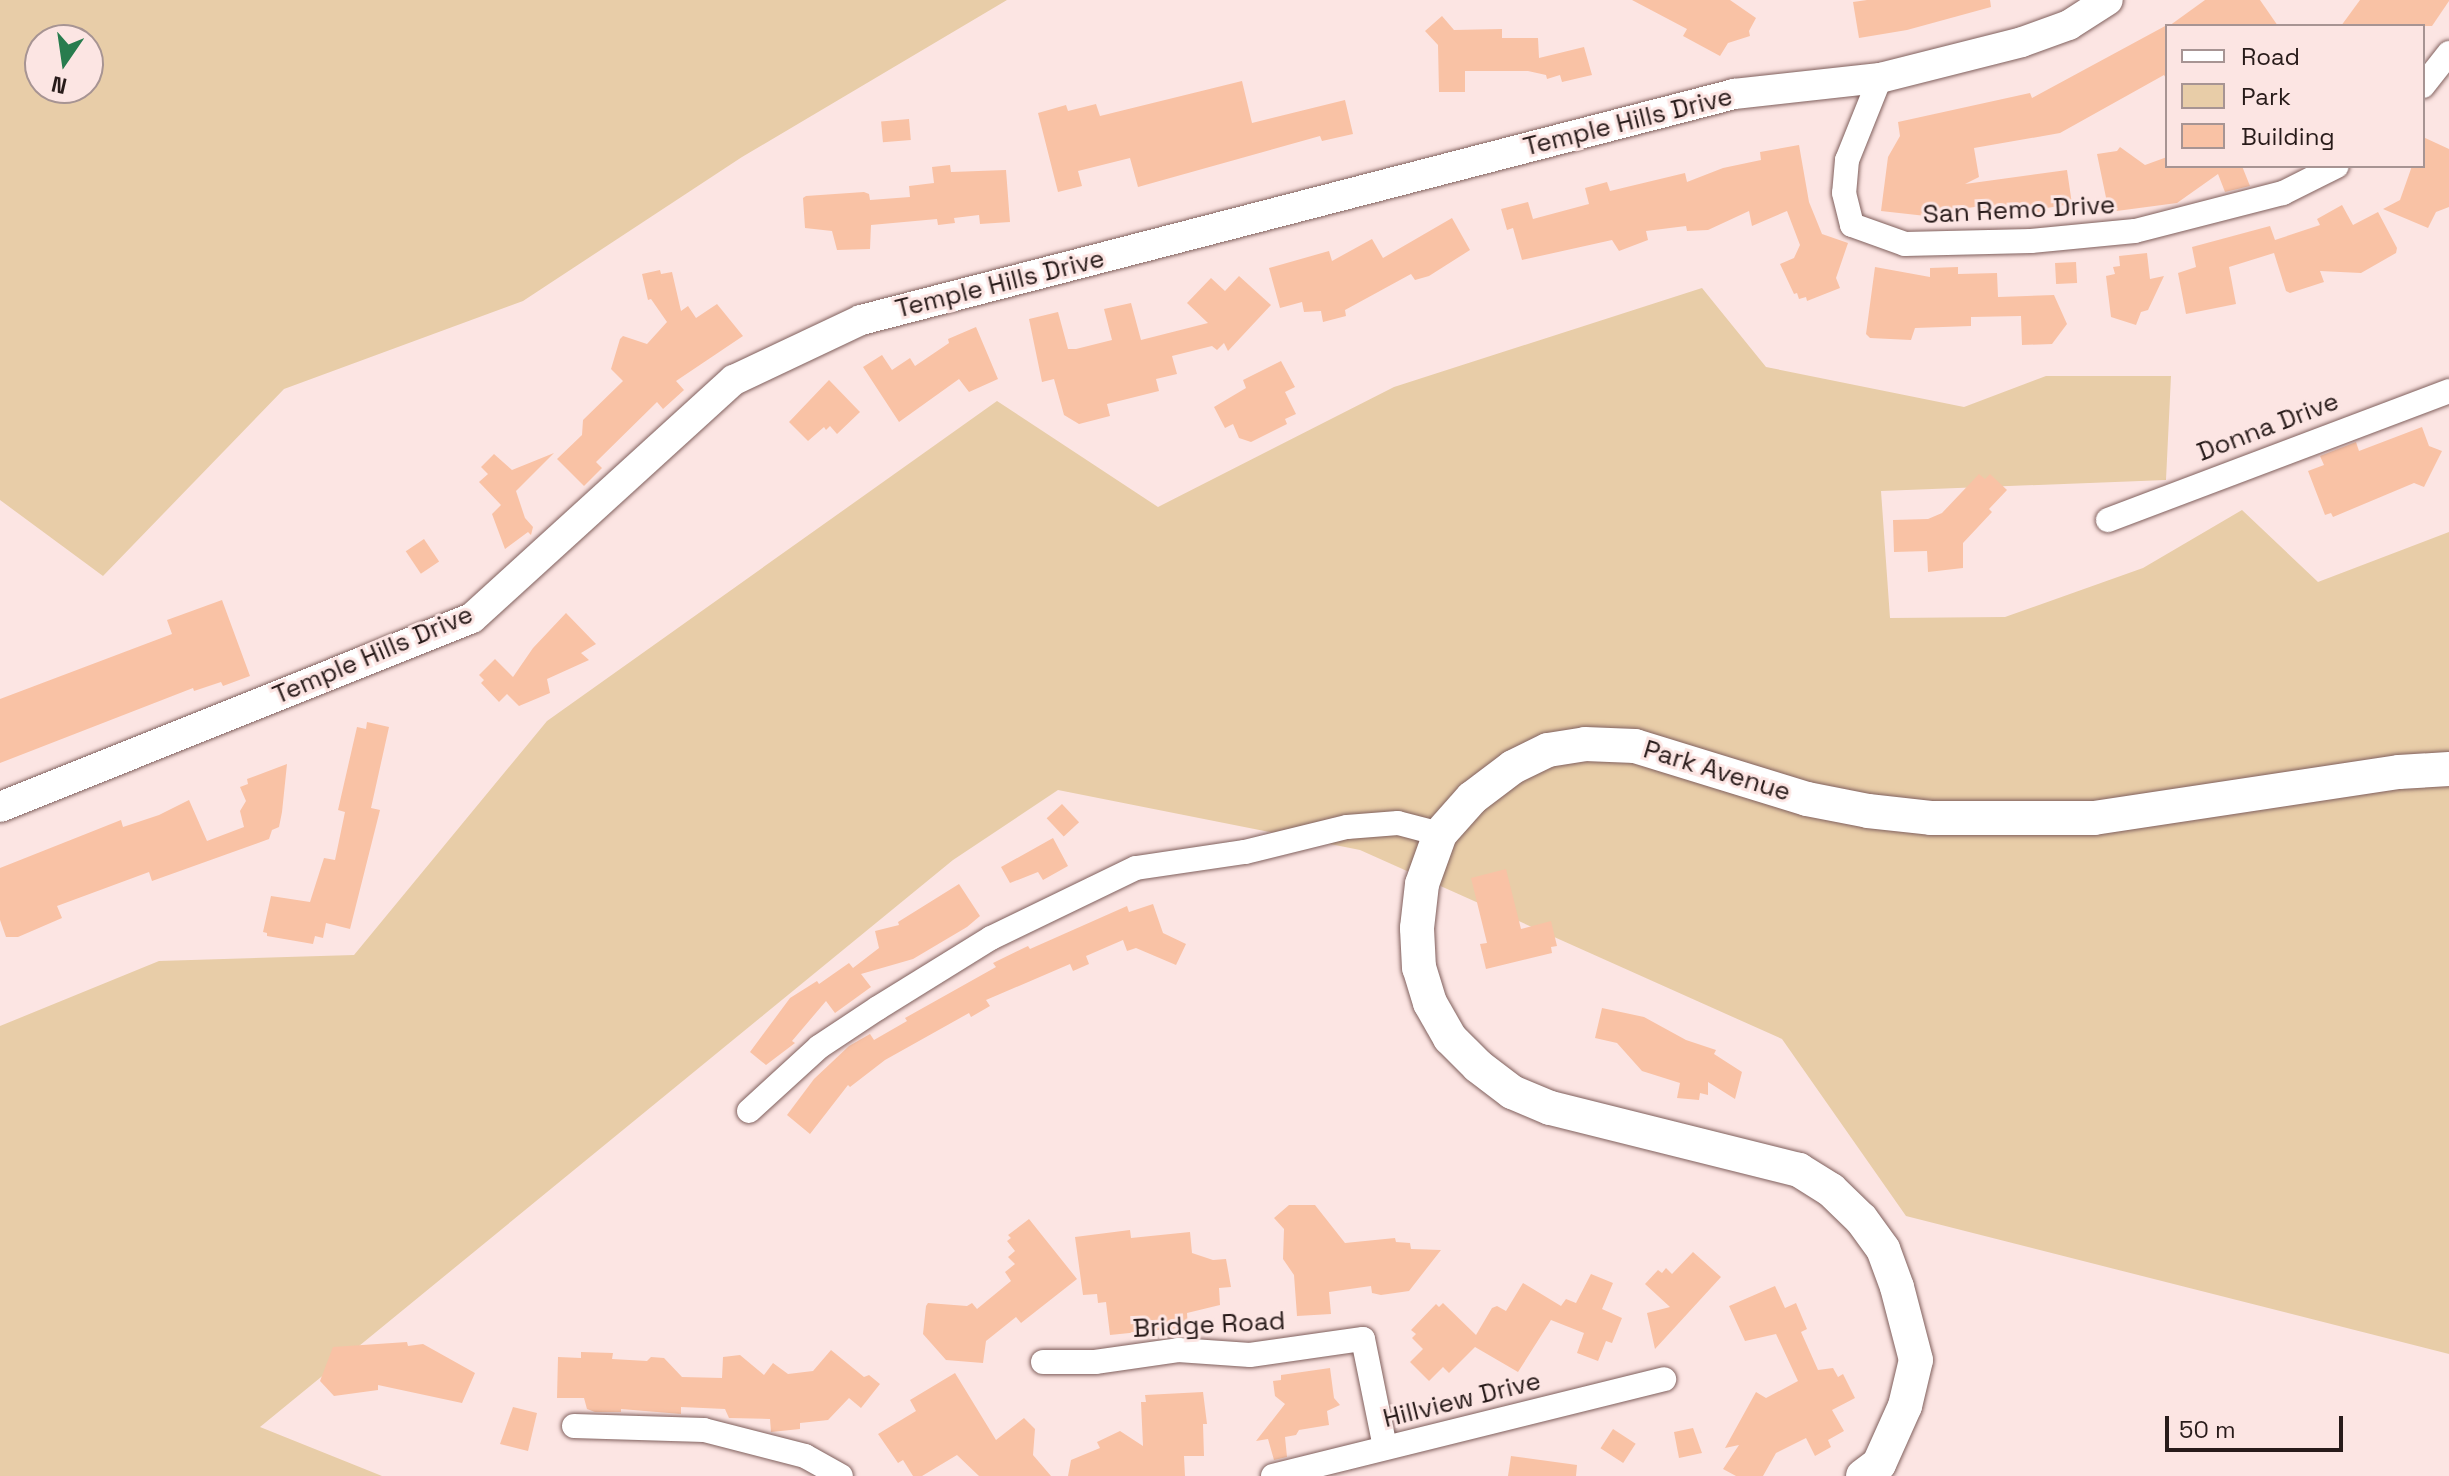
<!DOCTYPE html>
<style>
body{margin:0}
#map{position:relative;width:2449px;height:1476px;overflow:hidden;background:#fce5e3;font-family:"Space Grotesk",sans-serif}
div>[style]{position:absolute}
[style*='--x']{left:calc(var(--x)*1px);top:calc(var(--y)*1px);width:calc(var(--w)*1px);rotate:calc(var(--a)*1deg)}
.green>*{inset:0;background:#e8cda8}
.building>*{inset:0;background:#f9c2a5;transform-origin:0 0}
.roads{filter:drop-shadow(0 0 2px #80605d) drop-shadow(0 0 2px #80605d)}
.minor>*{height:24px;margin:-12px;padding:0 12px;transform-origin:12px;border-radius:12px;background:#fff}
.tertiary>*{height:30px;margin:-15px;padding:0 15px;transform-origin:15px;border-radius:15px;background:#fff}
.secondary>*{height:34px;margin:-17px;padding:0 17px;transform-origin:17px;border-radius:17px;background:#fff}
span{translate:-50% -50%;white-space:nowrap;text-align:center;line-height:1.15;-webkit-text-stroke:6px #fce5e3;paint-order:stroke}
.street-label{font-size:26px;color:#281b1a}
.legend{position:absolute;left:2165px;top:24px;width:260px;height:144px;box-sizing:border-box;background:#fce5e3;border:2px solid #a79493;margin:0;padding:10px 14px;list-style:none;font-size:24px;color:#281b1a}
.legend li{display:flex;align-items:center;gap:16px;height:40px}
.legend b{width:40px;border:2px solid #a79493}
.north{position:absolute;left:24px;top:24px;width:80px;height:80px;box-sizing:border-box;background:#fce5e3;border:2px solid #a79493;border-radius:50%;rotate:193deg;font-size:22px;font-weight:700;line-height:32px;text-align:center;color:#281b1a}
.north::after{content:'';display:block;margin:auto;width:28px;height:36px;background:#287c4e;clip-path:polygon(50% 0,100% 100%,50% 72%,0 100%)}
.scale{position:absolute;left:2165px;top:1416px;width:178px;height:36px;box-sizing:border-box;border:4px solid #281b1a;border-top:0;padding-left:10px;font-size:24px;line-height:28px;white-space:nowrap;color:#281b1a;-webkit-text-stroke:6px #fce5e3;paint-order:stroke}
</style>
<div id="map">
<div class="green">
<i style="clip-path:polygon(evenodd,0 0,1007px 0,742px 157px,523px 301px,284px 389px,103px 576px,0 500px,0 0,40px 40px,88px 40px,88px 88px,40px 88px,40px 40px)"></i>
<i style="clip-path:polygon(1702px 288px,1766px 367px,1964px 407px,2046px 376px,2171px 376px,2166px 480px,1881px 491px,1890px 618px,2005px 617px,2143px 568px,2242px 510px,2318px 582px,2449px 532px,2449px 1354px,1906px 1216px,1782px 1039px,1360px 850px,1058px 790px,953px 860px,260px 1427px,382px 1476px,0 1476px,0 1026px,159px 961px,354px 955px,547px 721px,997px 401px,1158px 507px,1394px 387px)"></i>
</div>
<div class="building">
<i style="clip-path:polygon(1632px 0,1730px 0,1756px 18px,1749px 31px,1750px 36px,1728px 43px,1720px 56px,1683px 36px,1687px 29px)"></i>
<i style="clip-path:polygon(1867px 0,1990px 0,1991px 7px,1907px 30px,1859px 38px,1853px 2px)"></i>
<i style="clip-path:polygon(2205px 0,2260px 0,2278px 26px,2169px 26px)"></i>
<i style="clip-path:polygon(2360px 0,2449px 0,2449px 1px,2432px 26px,2341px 26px)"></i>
<i style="clip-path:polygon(1442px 16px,1454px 30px,1502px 29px,1502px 38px,1538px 38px,1539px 58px,1584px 47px,1592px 75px,1562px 82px,1560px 75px,1547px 79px,1546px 75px,1528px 71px,1465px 71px,1465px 92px,1439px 92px,1438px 45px,1425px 31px)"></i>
<i style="clip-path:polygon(2167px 25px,2167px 80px,2164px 75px,2060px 133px,1974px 148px,1979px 177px,1965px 184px,2067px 170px,2072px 204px,2040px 209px,2041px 214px,2004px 219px,2002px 211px,1983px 214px,1982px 206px,1945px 211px,1944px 218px,1881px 211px,1888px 157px,1900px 136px,1898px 122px,2030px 93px,2032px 98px)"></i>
<i style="clip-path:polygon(1242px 81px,1252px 123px,1345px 100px,1353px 134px,1322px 141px,1320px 136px,1138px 187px,1130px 158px,1078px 171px,1082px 186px,1058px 192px,1038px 113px,1066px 105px,1068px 111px,1096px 104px,1100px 116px)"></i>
<i style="left:909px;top:119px;width:21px;height:28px;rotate:85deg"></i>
<i style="clip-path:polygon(2423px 137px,2449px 149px,2449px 207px,2436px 212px,2428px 228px,2383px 209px,2400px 200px,2412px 166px,2423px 166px)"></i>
<i style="clip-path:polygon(1799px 145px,1809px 202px,1822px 234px,1848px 243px,1836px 278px,1840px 288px,1807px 301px,1806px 297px,1799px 299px,1797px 293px,1794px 294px,1780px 264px,1794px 258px,1800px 245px,1787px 211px,1752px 226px,1749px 211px,1708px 230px,1687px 231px,1686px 226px,1646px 231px,1648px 240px,1619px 251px,1612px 240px,1522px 260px,1513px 228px,1507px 230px,1501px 209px,1528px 202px,1533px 219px,1589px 204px,1585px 188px,1607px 182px,1610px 191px,1685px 173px,1687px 182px,1723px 168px,1761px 160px,1760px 152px)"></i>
<i style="clip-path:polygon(2120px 147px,2145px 165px,2167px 157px,2167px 166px,2242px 166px,2250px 186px,2225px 192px,2218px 174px,2177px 203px,2109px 212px,2097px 154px,2117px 151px)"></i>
<i style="clip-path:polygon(950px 165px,951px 172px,1006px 170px,1010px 222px,980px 224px,979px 215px,954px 218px,955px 223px,938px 225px,937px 219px,871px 225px,870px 249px,837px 250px,832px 231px,805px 228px,803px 198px,806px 196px,864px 192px,869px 194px,870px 200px,910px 197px,909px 186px,934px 183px,932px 167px)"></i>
<i style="clip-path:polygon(2342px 205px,2353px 225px,2378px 212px,2397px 248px,2396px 253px,2361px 273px,2320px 271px,2324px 282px,2290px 293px,2286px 291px,2274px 253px,2229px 267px,2236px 304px,2186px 314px,2178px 273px,2196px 267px,2192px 247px,2270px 226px,2275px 240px,2320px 225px,2317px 219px)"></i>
<i style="clip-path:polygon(1452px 218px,1470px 250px,1429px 276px,1415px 280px,1411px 274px,1345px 310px,1346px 316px,1323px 322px,1321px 311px,1304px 312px,1302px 302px,1280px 308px,1269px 268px,1329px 251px,1332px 261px,1372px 239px,1383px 258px)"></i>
<i style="clip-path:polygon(2147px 253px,2150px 279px,2164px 276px,2148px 310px,2141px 312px,2136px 325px,2111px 317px,2106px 276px,2115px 274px,2113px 267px,2120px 266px,2119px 256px)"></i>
<i style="left:2076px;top:262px;width:21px;height:21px;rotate:87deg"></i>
<i style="clip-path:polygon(1875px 267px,1930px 277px,1930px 268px,1958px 267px,1958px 274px,1997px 273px,1998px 297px,2054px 295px,2067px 324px,2052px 344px,2022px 345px,2021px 316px,1971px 317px,1971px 326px,1915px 328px,1911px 340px,1870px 338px,1866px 334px)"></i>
<i style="clip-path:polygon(660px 270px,661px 274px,672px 272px,681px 311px,688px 306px,696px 318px,717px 304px,743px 336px,676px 381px,684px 390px,663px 409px,657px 402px,596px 462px,602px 468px,584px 486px,557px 459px,582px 435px,583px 420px,623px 381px,611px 369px,620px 339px,623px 336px,647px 344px,667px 322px,651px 299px,648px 300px,642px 274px)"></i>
<i style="clip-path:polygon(1239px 276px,1271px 305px,1228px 351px,1224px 343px,1217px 350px,1212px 346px,1172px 356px,1177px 374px,1156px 379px,1159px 391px,1107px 404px,1110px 416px,1079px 424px,1064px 415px,1054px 379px,1042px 382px,1029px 319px,1058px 312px,1068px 349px,1076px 349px,1112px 340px,1104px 309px,1131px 303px,1141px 340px,1208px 323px,1187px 303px,1211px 278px,1225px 291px)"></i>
<i style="clip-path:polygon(976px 327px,998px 379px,969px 392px,959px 379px,899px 422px,863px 367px,882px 355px,892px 370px,910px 358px,915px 366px,949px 343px,948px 339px)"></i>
<i style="clip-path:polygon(1281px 361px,1295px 387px,1285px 392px,1296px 414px,1285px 419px,1287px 424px,1251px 442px,1239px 438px,1233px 424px,1225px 428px,1214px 407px,1246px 388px,1243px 380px)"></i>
<i style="clip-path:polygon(829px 380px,860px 412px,837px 434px,830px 426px,826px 430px,824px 427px,808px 441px,789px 422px)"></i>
<i style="clip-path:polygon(2422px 427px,2429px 446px,2442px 451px,2424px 487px,2414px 483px,2333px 517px,2331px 513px,2325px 515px,2308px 471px,2324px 465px,2320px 456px,2356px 442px,2359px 451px)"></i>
<i style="clip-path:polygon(554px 453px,516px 491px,525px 518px,533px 527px,531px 535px,528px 532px,505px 549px,492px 514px,501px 505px,479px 482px,488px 474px,481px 467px,494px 454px,512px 470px)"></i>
<i style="clip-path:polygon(1979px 474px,1985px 479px,1990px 474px,2007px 490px,1989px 509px,1992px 512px,1963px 543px,1963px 568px,1928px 572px,1927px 551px,1894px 552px,1893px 520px,1928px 519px,1942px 513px)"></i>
<i style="left:424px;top:539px;width:27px;height:22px;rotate:56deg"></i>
<i style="clip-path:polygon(222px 600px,250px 676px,223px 686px,221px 682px,194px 691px,193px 688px,0 763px,0 699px,172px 634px,167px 620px)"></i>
<i style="clip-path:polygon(566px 613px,596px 644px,581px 653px,589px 660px,547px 679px,550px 693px,519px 706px,507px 694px,499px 702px,481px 683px,484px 680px,479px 675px,495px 659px,513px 677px,533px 648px)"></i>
<i style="clip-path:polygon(367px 722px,389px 727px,371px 808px,380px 810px,350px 929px,326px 923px,323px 938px,315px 936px,313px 944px,267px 936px,267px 933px,263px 932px,271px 896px,310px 902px,324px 858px,335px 860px,345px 812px,338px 810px,357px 727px,366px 729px)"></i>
<i style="clip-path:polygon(287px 764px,282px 812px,279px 827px,272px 830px,269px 839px,152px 881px,149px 872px,57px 906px,62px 918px,18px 937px,6px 937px,0 920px,0 868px,121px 820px,123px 827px,159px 815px,189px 800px,207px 841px,244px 827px,240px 811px,246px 801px,240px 787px,248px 784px,247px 779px)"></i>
<i style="left:1062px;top:804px;width:25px;height:21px;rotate:47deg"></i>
<i style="clip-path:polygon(1053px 838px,1068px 866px,1043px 880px,1038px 872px,1010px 883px,1001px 867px)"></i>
<i style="clip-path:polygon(1506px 869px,1521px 929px,1551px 921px,1557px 946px,1551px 947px,1552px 953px,1486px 969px,1480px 944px,1487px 943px,1471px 878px)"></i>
<i style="clip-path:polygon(959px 884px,980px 916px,967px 927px,913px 959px,861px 974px,871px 987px,835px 1013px,826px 1001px,792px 1041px,795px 1043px,766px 1065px,750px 1052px,790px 998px,817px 981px,819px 984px,849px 963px,853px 968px,879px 948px,875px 931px,899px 925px,898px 922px)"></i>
<i style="clip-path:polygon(1153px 904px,1163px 933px,1186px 944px,1176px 965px,1136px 948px,1127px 951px,1123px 940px,1086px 956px,1089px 964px,1073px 971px,1070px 964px,986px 1000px,990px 1006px,971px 1017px,969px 1013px,885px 1060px,850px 1087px,848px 1085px,810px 1134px,787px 1115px,814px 1079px,849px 1046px,870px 1034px,874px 1040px,907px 1021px,905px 1018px,996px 967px,993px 963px,1028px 946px,1030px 949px,1127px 906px,1129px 912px)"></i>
<i style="clip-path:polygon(1602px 1008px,1644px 1017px,1686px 1040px,1716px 1050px,1714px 1054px,1742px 1072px,1735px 1099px,1708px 1082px,1708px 1095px,1700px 1093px,1699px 1100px,1677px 1098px,1680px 1083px,1642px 1071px,1617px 1043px,1595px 1038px)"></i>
<i style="clip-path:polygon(1289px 1205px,1315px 1205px,1345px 1243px,1395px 1238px,1396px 1242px,1410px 1243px,1411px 1249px,1441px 1250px,1409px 1291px,1381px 1295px,1372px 1293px,1371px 1286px,1329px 1292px,1331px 1314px,1297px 1316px,1294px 1275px,1283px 1259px,1284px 1229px,1274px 1218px)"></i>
<i style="clip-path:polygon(1029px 1219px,1077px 1279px,1021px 1323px,1016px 1317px,986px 1341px,983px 1363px,946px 1360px,923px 1334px,926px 1306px,928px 1303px,967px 1306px,972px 1303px,977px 1309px,1011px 1281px,1005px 1272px,1015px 1264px,1008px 1257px,1015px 1251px,1007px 1241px,1011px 1238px,1008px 1235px)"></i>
<i style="clip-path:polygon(1130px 1230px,1131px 1238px,1190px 1232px,1192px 1253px,1213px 1260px,1226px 1259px,1231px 1287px,1219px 1288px,1220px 1305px,1187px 1313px,1188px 1327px,1110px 1335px,1106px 1302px,1098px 1303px,1097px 1294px,1083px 1295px,1075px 1237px)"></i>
<i style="clip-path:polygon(1693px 1252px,1721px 1277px,1655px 1349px,1647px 1313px,1670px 1307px,1645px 1284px,1658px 1270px,1662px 1273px,1666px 1268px,1672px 1274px)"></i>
<i style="clip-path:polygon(1591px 1274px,1613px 1283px,1602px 1309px,1622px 1318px,1612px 1343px,1606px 1341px,1598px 1361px,1577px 1353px,1584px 1333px,1551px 1320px,1518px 1372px,1475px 1347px,1449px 1373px,1443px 1367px,1429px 1381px,1410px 1362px,1423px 1349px,1412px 1338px,1416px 1334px,1411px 1330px,1436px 1304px,1439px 1307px,1443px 1303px,1476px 1335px,1492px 1308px,1497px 1306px,1506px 1311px,1523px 1283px,1561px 1306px,1566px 1299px,1576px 1303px)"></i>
<i style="clip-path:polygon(1775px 1286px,1785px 1308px,1796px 1303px,1807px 1329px,1801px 1332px,1818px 1370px,1833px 1368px,1838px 1377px,1843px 1374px,1855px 1398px,1832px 1410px,1844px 1431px,1828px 1440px,1831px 1447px,1815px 1456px,1806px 1438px,1776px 1453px,1763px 1476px,1736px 1476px,1723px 1469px,1739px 1445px,1725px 1448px,1756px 1392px,1766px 1398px,1798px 1381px,1776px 1334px,1745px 1341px,1729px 1306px)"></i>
<i style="clip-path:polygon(407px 1342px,408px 1346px,423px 1344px,475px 1373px,462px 1403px,378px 1385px,378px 1390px,334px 1396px,320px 1381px,333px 1347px)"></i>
<i style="clip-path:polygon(831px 1350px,864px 1377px,869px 1375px,880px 1384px,861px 1408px,849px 1398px,828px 1420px,800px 1423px,800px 1429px,771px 1432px,770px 1419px,729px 1418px,725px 1409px,681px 1407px,681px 1414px,621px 1409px,621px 1412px,595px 1412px,587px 1409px,584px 1398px,557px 1398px,558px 1357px,581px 1358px,581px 1352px,613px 1353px,612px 1359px,647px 1361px,651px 1357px,664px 1358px,682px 1377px,722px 1378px,723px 1357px,740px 1355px,764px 1375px,773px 1363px,788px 1374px,813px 1371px)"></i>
<i style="clip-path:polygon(1330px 1368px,1334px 1398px,1340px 1405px,1327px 1411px,1329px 1425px,1299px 1430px,1296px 1435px,1285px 1437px,1287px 1457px,1274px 1460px,1268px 1439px,1256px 1441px,1285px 1404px,1275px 1396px,1273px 1381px,1281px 1380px,1281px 1375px)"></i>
<i style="clip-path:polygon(955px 1373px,996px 1440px,1024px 1418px,1035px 1429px,1033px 1455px,1051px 1476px,979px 1476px,957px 1455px,922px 1476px,913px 1476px,903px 1460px,898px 1463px,878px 1434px,916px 1411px,910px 1400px)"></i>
<i style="clip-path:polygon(1203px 1392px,1207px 1424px,1203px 1424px,1204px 1456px,1184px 1456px,1185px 1476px,1068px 1476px,1071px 1460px,1100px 1448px,1097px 1442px,1120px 1431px,1143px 1446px,1141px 1402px,1146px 1402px,1145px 1395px)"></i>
<i style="clip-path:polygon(513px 1407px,537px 1413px,528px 1451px,500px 1444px)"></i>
<i style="clip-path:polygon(1693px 1428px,1702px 1453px,1679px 1458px,1674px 1432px)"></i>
<i style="left:1613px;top:1429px;width:27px;height:23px;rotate:33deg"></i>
<i style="clip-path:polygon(1511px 1456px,1577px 1465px,1576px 1476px,1508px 1476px)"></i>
</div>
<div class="roads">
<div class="minor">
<i style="--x:1880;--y:78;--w:88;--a:111.9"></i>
<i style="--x:1847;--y:160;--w:33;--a:95"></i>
<i style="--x:1844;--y:193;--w:33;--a:76"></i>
<i style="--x:1852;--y:225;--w:56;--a:19.7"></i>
<i style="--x:1905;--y:244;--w:126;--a:-1.4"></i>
<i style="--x:2031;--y:241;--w:104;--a:-5.5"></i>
<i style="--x:2135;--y:231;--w:153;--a:-14.4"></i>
<i style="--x:2283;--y:193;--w:60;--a:-26.6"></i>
<i style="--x:2423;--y:86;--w:42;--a:-51.8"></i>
<i style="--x:2108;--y:520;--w:365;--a:-20.7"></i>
<i style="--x:749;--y:1111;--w:95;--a:-42.4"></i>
<i style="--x:819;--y:1047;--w:71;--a:-33.5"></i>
<i style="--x:878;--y:1008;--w:133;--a:-31.8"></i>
<i style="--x:991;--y:938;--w:161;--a:-25.8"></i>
<i style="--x:1136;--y:868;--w:110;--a:-8.4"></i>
<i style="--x:1245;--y:852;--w:105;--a:-13.8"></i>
<i style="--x:1347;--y:827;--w:51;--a:-4.5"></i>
<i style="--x:1398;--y:823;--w:43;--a:14.7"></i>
<i style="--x:1043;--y:1362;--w:52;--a:0"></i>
<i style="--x:1095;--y:1362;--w:84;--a:-8.2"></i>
<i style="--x:1178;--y:1350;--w:72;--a:4"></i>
<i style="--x:1250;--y:1355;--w:114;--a:-8.1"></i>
<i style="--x:1363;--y:1339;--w:110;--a:78.5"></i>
<i style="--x:574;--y:1426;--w:130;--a:1.8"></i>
<i style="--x:704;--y:1430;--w:104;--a:14.4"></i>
<i style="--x:805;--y:1456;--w:41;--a:29.1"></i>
<i style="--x:1273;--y:1476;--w:403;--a:-13.9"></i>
</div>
<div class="tertiary">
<i style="--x:0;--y:807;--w:508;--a:-21.82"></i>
<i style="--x:472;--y:618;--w:354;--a:-42.3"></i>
<i style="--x:734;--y:380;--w:140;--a:-25.3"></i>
<i style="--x:861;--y:320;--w:902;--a:-14.51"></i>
<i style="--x:1734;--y:94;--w:147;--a:-6.3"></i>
<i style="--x:1880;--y:78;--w:146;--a:-14.2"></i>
<i style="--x:2022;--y:42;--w:50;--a:-19.9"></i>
<i style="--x:2069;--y:25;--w:46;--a:-32.7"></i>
</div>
<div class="secondary">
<i style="--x:1863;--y:1476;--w:20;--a:-37"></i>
<i style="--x:1879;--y:1464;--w:64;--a:-65.9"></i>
<i style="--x:1905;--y:1406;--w:47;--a:-76.6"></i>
<i style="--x:1916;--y:1360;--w:75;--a:-104.6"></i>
<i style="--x:1897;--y:1287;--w:40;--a:-110.2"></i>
<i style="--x:1883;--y:1249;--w:37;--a:-126"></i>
<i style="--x:1861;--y:1219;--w:42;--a:-136"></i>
<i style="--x:1831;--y:1190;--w:38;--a:-148"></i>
<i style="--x:1799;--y:1170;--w:257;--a:-166"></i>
<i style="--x:1550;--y:1108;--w:41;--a:-157.2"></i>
<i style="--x:1512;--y:1092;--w:43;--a:-142.6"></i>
<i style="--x:1478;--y:1066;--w:40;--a:-135"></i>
<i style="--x:1450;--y:1038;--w:40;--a:-119.7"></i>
<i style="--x:1430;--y:1003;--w:37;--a:-107"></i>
<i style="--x:1419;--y:968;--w:40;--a:-92.9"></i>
<i style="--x:1417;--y:928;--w:44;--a:-83.5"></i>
<i style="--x:1422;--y:884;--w:53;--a:-70.2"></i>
<i style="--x:1440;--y:834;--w:48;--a:-48.4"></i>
<i style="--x:1472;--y:798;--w:51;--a:-37.1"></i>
<i style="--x:1513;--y:767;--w:39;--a:-26"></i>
<i style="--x:1548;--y:750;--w:37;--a:-9"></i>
<i style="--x:1585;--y:744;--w:50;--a:2.3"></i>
<i style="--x:1635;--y:746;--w:180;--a:17.1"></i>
<i style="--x:1807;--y:799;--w:62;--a:11.1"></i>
<i style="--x:1868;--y:811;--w:63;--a:6.3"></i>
<i style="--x:1931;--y:818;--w:163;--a:0"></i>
<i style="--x:2094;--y:818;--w:308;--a:-8.6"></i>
<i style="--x:2399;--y:772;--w:50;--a:-3.4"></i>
</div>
</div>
<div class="street-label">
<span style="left:1628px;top:122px;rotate:-14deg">Temple Hills Drive</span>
<span style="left:2019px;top:210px;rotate:-3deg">San Remo Drive</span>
<span style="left:1000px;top:284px;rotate:-14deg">Temple Hills Drive</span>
<span style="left:2268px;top:427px;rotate:-21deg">Donna Drive</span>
<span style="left:373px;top:655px;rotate:-23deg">Temple Hills Drive</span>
<span style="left:1717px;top:771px;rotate:17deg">Park Avenue</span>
<span style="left:1209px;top:1325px;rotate:-3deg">Bridge Road</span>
<span style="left:1462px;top:1400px;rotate:-14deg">Hillview Drive</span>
</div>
<ul class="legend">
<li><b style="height:10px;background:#fff"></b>Road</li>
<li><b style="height:22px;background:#e8cda8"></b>Park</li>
<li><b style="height:22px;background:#f9c2a5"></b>Building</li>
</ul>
<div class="north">N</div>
<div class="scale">50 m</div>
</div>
